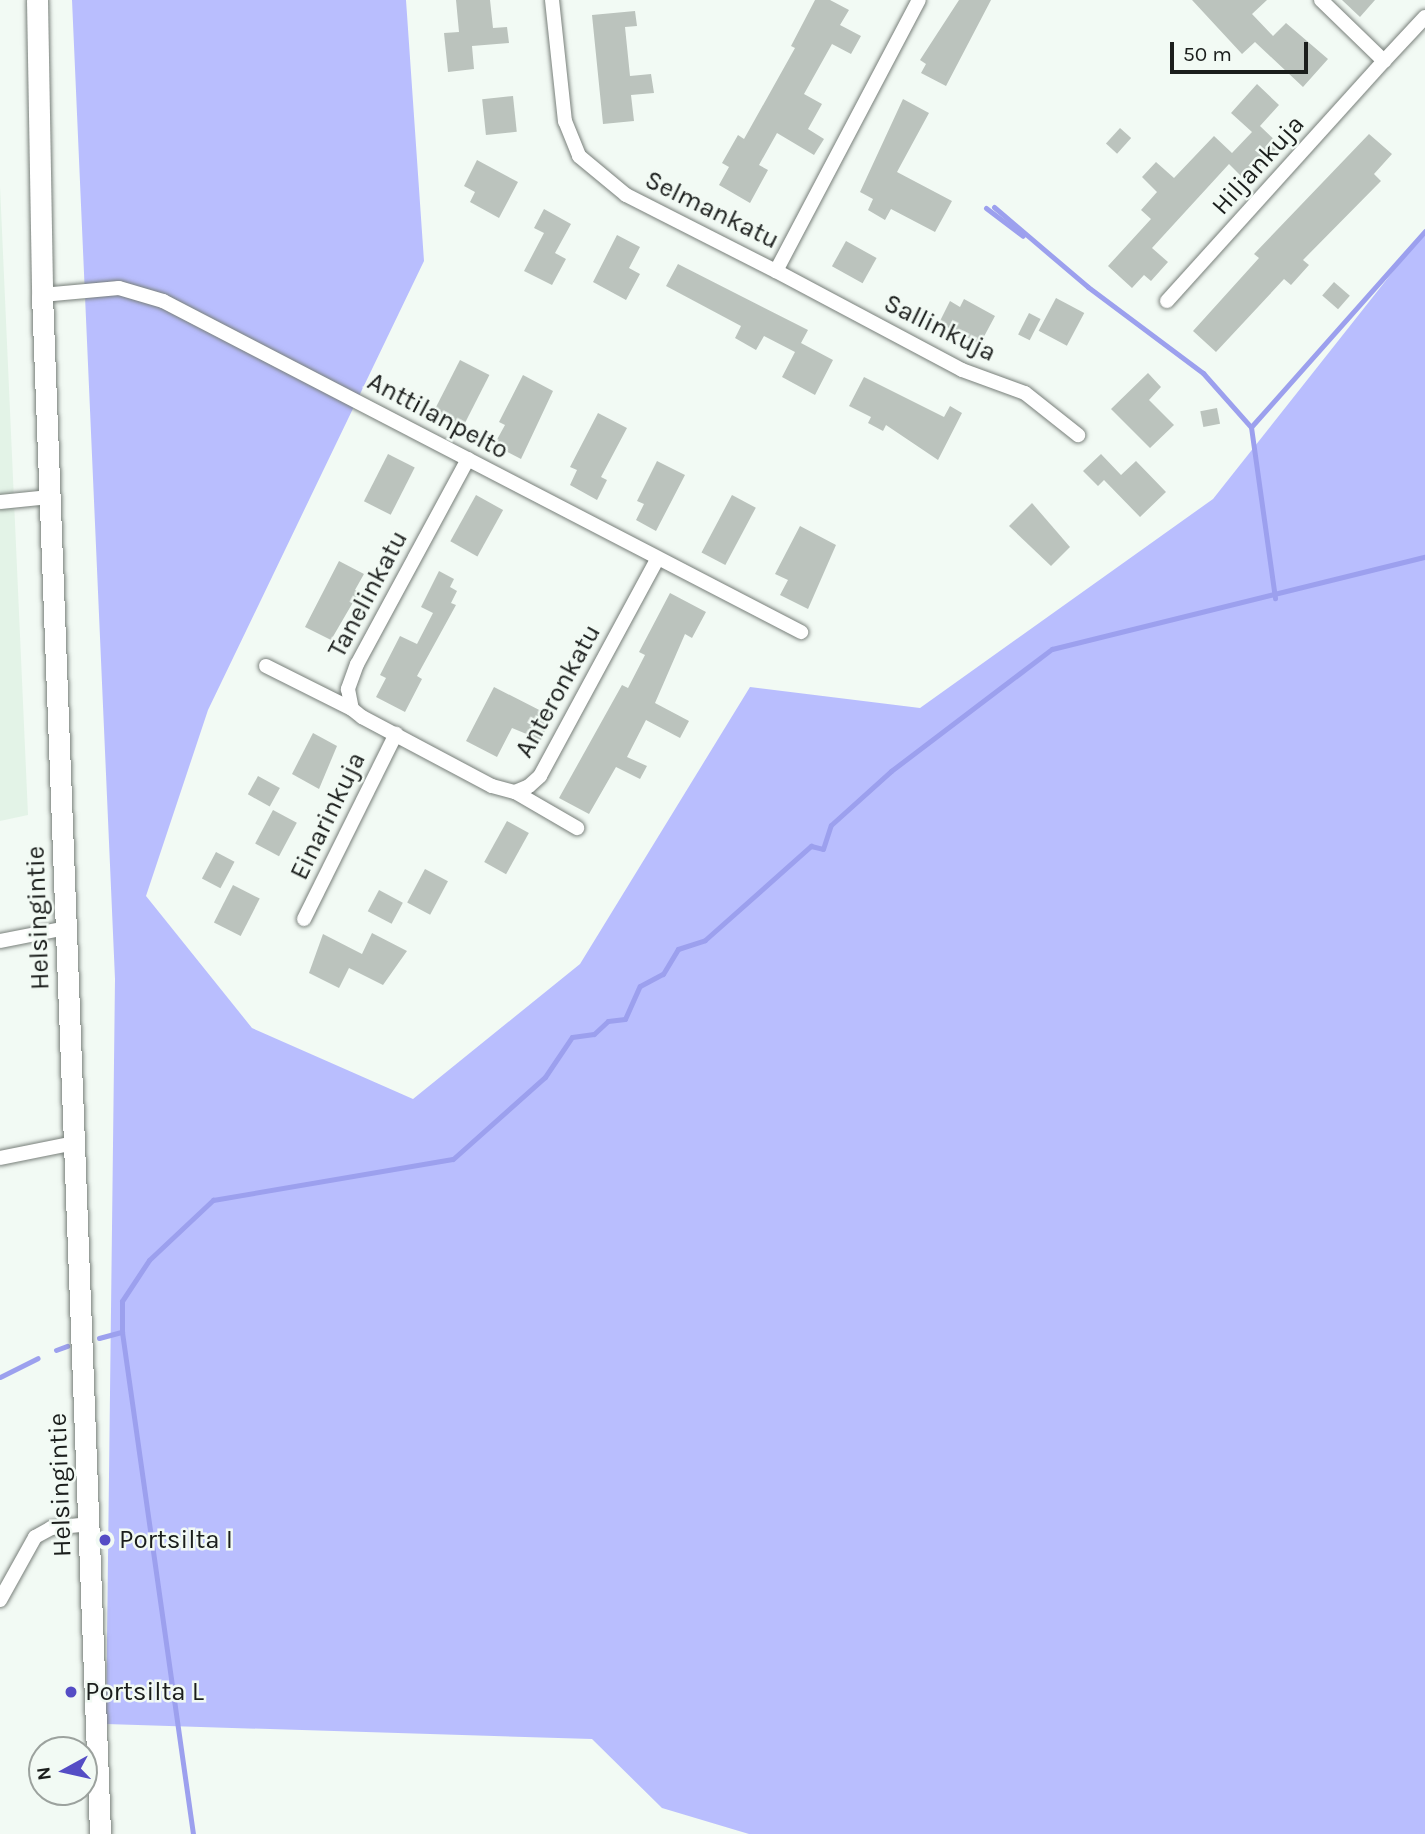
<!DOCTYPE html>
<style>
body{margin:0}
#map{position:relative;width:1425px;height:1834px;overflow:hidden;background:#f2faf4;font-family:Karla,sans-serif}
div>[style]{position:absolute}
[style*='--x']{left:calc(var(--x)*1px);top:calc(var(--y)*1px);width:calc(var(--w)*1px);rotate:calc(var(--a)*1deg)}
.built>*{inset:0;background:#e3f3e7}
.green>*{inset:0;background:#b9befe}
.stream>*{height:5px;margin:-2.5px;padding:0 2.5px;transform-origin:2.5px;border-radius:2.5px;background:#9ca0ee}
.building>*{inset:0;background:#bbc3bd;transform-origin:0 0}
.roads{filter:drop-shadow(0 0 2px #787f7a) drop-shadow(0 0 2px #787f7a)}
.street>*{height:14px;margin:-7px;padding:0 7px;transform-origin:7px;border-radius:7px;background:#fff}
.secondary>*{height:21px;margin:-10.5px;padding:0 10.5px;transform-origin:10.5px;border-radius:10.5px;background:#fff}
.dots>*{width:19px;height:19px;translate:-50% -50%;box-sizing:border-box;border:4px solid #f2faf4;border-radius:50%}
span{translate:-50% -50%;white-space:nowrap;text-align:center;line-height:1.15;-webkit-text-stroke:5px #f2faf4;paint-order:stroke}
.street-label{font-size:26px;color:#1b1e1c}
.poi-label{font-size:26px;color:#1b1e1c}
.left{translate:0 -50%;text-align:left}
.north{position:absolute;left:28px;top:1736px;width:70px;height:70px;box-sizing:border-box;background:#f2faf4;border:2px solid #9ca29e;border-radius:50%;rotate:262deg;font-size:19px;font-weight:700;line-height:28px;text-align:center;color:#1b1e1c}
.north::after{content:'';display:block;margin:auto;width:24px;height:32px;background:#554dc5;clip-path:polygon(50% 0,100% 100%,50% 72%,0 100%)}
.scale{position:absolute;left:1170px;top:42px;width:138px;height:32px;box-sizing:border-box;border:4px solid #1b1e1c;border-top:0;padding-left:9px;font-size:21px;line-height:24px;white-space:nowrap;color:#1b1e1c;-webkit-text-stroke:5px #f2faf4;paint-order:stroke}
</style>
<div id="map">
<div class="built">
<i style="clip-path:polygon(0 186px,28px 815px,0 821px)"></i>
</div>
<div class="green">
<i style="clip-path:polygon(72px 0,406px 0,424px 261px,208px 710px,146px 896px,252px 1028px,413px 1099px,580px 964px,750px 687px,920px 708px,1213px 499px,1425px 231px,1425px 1834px,749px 1834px,662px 1808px,592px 1739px,106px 1724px,115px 979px)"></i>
</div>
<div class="stream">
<i style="--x:994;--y:207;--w:123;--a:40.4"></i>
<i style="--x:1088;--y:287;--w:144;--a:36.8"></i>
<i style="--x:1203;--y:373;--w:72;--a:48.4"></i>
<i style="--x:1251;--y:427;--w:173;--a:82"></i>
<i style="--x:986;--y:208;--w:46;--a:37.1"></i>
<i style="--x:1251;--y:427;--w:262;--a:-48.4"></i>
<i style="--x:99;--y:1338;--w:24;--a:-15"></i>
<i style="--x:56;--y:1350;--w:12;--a:-20"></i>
<i style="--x:0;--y:1377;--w:42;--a:-26.6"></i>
<i style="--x:193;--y:1834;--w:507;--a:-98.05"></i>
<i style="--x:122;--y:1332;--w:31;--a:-90"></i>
<i style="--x:122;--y:1301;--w:49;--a:-56.6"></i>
<i style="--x:149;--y:1260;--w:88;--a:-43.2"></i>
<i style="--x:213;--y:1200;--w:243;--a:-9.7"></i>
<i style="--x:453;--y:1159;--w:123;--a:-41.7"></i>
<i style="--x:545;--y:1077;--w:48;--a:-56"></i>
<i style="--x:572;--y:1037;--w:22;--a:-8"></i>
<i style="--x:594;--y:1034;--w:19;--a:-43"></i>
<i style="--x:608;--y:1021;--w:17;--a:-7"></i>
<i style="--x:625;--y:1019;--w:36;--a:-66"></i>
<i style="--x:640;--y:986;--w:26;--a:-28"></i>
<i style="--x:663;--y:974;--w:29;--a:-59"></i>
<i style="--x:678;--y:949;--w:28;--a:-18"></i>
<i style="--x:705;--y:940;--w:142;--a:-41.6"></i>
<i style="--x:811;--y:846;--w:12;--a:14"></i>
<i style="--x:823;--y:849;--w:25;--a:-72"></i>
<i style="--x:831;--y:825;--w:81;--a:-42"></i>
<i style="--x:891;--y:771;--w:202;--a:-37.2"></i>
<i style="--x:1052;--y:649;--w:384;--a:-13.9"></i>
</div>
<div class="building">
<i style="clip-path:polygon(456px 0,490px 0,493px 28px,507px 27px,509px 43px,472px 46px,474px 69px,448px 72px,444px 33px,459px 32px)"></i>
<i style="clip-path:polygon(815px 0,830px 0,849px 10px,840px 25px,861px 36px,851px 54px,832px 44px,804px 94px,822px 104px,808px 129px,824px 139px,814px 155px,777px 133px,759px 165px,768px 170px,750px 203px,719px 185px,729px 167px,722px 163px,738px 135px,744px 139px,795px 48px,791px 46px)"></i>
<i style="clip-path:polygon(959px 0,991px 0,946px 86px,921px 73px,926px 64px,920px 60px)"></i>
<i style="clip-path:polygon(1192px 0,1267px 0,1252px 14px,1273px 36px,1286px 23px,1328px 59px,1303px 87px,1255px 42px,1242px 54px)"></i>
<i style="clip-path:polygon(1342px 0,1375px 0,1360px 17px)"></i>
<i style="clip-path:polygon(635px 11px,637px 26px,625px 27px,630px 76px,651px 74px,654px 93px,631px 95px,634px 121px,603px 124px,592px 15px)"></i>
<i style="clip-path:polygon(1257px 84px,1279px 105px,1260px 126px,1280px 145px,1246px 181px,1229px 164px,1152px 248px,1168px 262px,1151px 281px,1144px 275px,1132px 288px,1108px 266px,1151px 219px,1141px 210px,1157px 192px,1142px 177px,1156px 162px,1174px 178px,1214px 136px,1232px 153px,1252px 132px,1231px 113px)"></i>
<i style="left:513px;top:96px;width:36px;height:31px;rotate:84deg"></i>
<i style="clip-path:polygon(903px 99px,929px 113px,897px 172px,952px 201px,935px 232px,891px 209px,885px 220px,868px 210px,873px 199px,860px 192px)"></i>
<i style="left:1120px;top:128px;width:15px;height:21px;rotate:42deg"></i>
<i style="clip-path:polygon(1369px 134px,1392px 154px,1374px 174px,1381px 181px,1303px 260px,1309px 265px,1291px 285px,1284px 279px,1216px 352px,1193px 331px,1259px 258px,1254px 254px)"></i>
<i style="clip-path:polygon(477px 160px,518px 182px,499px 218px,470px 202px,475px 192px,464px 186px)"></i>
<i style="clip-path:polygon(544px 209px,571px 224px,555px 253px,566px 259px,552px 285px,524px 271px,544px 233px,534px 228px)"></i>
<i style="clip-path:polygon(617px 235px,640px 247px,629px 268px,640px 274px,626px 300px,593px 282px)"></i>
<i style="left:846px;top:241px;width:35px;height:29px;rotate:29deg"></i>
<i style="clip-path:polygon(678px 264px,808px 330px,801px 343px,833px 360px,815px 395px,782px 377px,795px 352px,764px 336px,756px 350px,735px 338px,741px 326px,666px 286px)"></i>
<i style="left:1334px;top:282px;width:21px;height:18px;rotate:41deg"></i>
<i style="left:1056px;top:298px;width:32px;height:37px;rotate:28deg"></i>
<i style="clip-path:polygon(964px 299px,995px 316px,980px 344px,939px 323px,950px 301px,960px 307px)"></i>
<i style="left:1029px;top:313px;width:13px;height:24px;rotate:27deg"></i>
<i style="left:460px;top:360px;width:33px;height:60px;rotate:27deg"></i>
<i style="clip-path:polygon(1148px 373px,1161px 387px,1149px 400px,1174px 425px,1150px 448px,1111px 409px)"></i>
<i style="clip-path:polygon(523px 375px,553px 391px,521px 459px,494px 445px,505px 425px,499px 422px)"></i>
<i style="clip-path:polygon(864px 377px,944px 417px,950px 406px,962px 413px,938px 460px,886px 425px,883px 431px,868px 423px,871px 417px,849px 406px)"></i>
<i style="left:1217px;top:408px;width:16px;height:17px;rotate:79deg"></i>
<i style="clip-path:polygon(598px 413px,627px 428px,601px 477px,607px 480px,597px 500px,570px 485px,577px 470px,570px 467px)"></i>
<i style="left:388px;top:454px;width:30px;height:53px;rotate:27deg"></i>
<i style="clip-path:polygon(1101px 454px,1121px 475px,1136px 461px,1166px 492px,1140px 517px,1104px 480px,1098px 486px,1083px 471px)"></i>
<i style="clip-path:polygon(657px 461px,685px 475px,656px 531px,636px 520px,644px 504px,637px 501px)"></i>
<i style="left:476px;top:495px;width:31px;height:53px;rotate:29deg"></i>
<i style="left:732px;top:495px;width:27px;height:65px;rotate:28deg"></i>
<i style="clip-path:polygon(1032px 503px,1070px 547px,1051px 566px,1009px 526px)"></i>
<i style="clip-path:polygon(800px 526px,836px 545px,808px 609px,780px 595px,788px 580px,775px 574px)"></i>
<i style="clip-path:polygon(339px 561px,364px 574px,355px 590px,359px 592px,331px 640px,305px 627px)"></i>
<i style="clip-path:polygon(439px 571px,454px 579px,450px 587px,457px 591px,451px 603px,456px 605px,417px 676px,422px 679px,405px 712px,376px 697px,386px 678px,380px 675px,400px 636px,417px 644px,433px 613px,421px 607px)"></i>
<i style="clip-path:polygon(670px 593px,706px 612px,692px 638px,685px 634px,655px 703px,689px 721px,680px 738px,646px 720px,627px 757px,647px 766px,640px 779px,616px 767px,589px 814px,559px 798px,622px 685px,628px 688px,645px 655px,639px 652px)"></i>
<i style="clip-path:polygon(494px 687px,551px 716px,541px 740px,512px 728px,497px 757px,466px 741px)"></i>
<i style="clip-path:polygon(313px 733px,337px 746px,319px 789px,292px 774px)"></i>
<i style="left:258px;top:776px;width:25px;height:21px;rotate:29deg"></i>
<i style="left:273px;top:810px;width:27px;height:38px;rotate:28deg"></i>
<i style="left:507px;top:821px;width:25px;height:47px;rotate:29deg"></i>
<i style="left:216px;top:852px;width:21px;height:30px;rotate:28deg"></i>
<i style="left:425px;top:869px;width:26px;height:38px;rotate:28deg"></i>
<i style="left:233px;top:885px;width:30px;height:42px;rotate:27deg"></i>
<i style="left:379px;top:890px;width:27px;height:24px;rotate:28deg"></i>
<i style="clip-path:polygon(372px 933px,407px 951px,383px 985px,349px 968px,339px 988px,309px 973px,323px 934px,362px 954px)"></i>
</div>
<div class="roads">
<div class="street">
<i style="--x:552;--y:0;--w:122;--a:83.9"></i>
<i style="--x:565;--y:121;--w:38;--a:68"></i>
<i style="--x:579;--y:156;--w:61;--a:39.7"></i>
<i style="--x:626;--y:195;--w:168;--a:26.9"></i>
<i style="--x:776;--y:271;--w:306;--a:-62.2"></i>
<i style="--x:1321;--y:0;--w:88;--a:44.1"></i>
<i style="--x:1384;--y:61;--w:60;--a:-47"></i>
<i style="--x:776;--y:271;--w:211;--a:28"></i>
<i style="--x:962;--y:370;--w:67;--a:20.1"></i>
<i style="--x:1025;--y:393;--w:68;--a:38.4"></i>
<i style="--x:42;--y:295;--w:77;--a:-5.2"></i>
<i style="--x:119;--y:288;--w:46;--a:16.5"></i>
<i style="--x:163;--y:301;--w:719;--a:27.42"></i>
<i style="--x:1167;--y:301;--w:324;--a:-47.9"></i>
<i style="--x:468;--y:459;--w:233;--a:118.4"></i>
<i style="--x:357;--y:664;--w:27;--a:110"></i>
<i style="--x:348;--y:689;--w:20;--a:79"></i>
<i style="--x:352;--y:709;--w:13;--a:39"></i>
<i style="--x:362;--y:717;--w:147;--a:28"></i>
<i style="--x:492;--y:786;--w:24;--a:15"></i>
<i style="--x:515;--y:792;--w:15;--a:-23"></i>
<i style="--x:529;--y:786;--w:15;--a:-42"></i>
<i style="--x:540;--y:776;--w:246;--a:-61.6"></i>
<i style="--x:0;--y:502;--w:50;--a:-5.7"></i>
<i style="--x:266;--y:666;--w:96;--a:26.6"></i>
<i style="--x:515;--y:792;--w:72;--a:30.1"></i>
<i style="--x:304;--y:919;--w:207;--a:-63.6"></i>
<i style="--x:0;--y:941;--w:67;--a:-11.1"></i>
<i style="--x:0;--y:1158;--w:76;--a:-11.3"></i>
<i style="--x:0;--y:1600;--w:72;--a:-60.9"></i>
<i style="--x:35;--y:1537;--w:18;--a:-29"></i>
<i style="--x:51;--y:1528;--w:39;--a:-6"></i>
</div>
<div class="secondary">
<i style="--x:37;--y:0;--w:295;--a:89"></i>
<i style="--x:42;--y:295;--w:1540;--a:87.84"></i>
</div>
</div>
<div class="dots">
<i style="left:105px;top:1540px;background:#554dc5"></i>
<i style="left:71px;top:1692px;background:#554dc5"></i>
</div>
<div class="street-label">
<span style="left:1258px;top:165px;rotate:-48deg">Hiljankuja</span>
<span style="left:712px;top:210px;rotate:26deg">Selmankatu</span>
<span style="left:940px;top:328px;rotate:26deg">Sallinkuja</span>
<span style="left:438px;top:416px;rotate:28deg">Anttilanpelto</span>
<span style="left:368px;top:594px;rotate:-62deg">Tanelinkatu</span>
<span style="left:558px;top:691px;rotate:-61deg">Anteronkatu</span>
<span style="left:328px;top:816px;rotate:-64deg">Einarinkuja</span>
<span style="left:38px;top:918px;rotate:-92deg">Helsingintie</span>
<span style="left:60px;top:1485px;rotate:-92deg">Helsingintie</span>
</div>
<div class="poi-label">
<span class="left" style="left:119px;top:1540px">Portsilta I</span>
<span class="left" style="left:85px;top:1692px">Portsilta L</span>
</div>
<div class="north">N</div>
<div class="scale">50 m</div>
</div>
